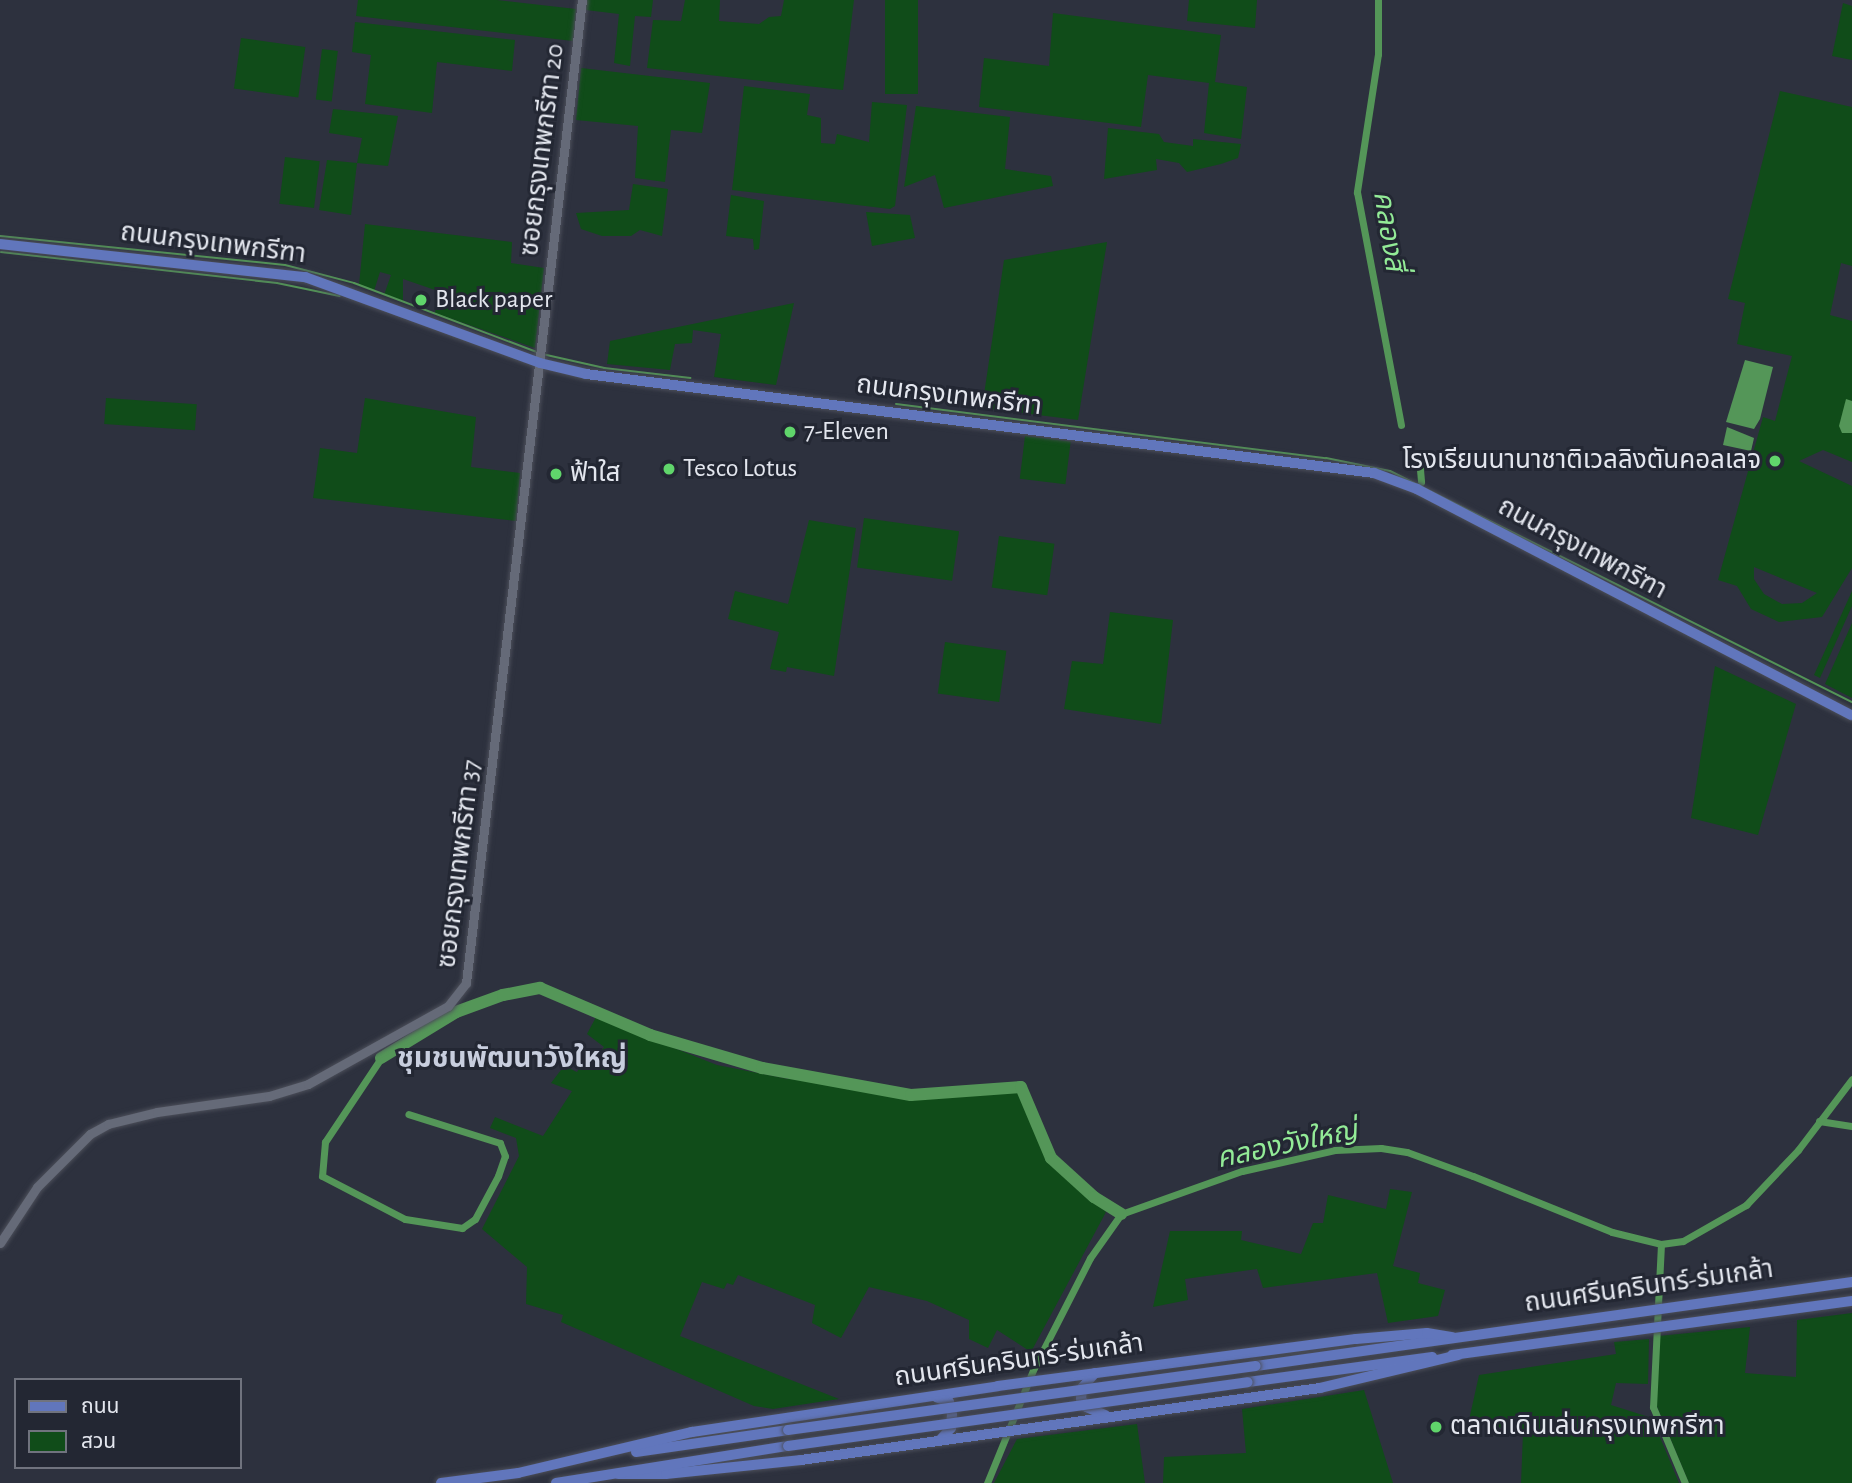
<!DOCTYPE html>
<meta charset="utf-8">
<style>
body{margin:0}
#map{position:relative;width:1852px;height:1483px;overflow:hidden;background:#2d313e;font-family:"Alegreya Sans","Noto Sans Thai",sans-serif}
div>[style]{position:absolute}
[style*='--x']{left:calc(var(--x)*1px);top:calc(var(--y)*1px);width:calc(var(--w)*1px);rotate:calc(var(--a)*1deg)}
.green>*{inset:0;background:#104c19;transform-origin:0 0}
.water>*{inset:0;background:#549658}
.stream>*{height:2px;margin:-1px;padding:0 1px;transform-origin:1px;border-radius:1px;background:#549658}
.canal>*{height:7px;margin:-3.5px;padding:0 3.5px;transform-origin:3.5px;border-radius:3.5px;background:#549658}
.river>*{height:12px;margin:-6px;padding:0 6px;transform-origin:6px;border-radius:6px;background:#549658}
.roads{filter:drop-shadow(0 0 2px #4b4e59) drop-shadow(0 0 2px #4b4e59)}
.minor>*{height:9px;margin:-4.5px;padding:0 4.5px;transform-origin:4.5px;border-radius:4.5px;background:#656a78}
.major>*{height:10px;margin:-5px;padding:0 5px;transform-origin:5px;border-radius:5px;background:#6176bc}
.bridges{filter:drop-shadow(0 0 2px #4b4e59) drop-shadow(0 0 2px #4b4e59)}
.major-bridge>*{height:10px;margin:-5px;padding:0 5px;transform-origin:5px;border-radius:5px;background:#6176bc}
.dots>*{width:19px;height:19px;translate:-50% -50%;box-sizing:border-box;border:4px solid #232733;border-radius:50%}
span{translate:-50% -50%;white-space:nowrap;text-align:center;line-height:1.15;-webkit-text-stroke:6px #232733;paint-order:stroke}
.street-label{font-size:26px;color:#e3e6ee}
.poi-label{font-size:26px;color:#e3e6ee}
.left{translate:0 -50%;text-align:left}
.right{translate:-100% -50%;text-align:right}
.water-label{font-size:28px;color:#93eb97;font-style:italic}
.neighbourhood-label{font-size:28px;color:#c8cede;font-weight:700}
.legend{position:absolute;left:14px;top:1378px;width:228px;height:91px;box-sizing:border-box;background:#232733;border:2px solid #70737e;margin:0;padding:9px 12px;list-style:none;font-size:21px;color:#e3e6ee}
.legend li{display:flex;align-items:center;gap:14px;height:35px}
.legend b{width:35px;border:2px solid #70737e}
</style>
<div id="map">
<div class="green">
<i style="clip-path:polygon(358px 0,497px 0,576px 9px,573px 41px,356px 16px)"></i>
<i style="clip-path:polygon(587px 0,653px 0,651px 17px,635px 16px,630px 66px,614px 63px,619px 14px,586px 10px)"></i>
<i style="clip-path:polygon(685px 0,720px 0,719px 21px,759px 24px,769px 17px,781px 16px,784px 0,854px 0,843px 90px,647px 68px,653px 20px,681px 21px)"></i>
<i style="left:885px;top:0;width:33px;height:94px"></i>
<i style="clip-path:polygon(1189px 0,1257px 0,1255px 28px,1187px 21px)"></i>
<i style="clip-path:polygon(1843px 3px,1852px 6px,1852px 60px,1832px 56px)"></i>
<i style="clip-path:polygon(1053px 13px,1221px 35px,1215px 82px,1247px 87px,1241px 139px,1204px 133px,1209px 83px,1148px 75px,1141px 127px,979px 107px,984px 58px,1049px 66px)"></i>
<i style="clip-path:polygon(355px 22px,515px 40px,512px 71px,437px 62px,432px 113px,365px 104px,371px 55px,352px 52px)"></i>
<i style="left:241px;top:38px;width:65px;height:51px;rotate:8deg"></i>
<i style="left:322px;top:49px;width:16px;height:51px;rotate:7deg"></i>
<i style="clip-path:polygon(581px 68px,710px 83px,702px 133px,671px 130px,665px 182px,635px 178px,638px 126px,576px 120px)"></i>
<i style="clip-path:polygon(744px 86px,810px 94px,807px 115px,821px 118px,821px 143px,835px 144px,837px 134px,869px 142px,872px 102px,907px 105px,895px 206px,890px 209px,732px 190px)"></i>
<i style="clip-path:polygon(evenodd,1780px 91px,1852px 107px,1852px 266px,1841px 263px,1830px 315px,1852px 321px,1852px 462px,1823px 450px,1799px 461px,1852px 486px,1852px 568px,1822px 617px,1779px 622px,1751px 609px,1737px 586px,1718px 580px,1763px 417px,1775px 421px,1792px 356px,1737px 344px,1745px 303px,1728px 299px,1780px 91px,1754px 567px,1817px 593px,1802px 603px,1782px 604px,1764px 594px,1754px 579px,1754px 567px)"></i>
<i style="clip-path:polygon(916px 106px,1010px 117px,1005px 169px,1051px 176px,1053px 186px,944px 208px,935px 175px,904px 187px)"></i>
<i style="clip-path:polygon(333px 109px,398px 116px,388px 166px,357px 163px,351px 215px,319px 210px,327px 160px,357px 163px,362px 138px,329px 133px)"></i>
<i style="clip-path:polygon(1108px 128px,1159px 134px,1164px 142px,1193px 146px,1193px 139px,1241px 144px,1238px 158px,1221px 164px,1187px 172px,1179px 163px,1156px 159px,1157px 170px,1104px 179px)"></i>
<i style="left:285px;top:157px;width:35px;height:47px;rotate:7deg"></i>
<i style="clip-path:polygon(633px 184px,668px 189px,662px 236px,640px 230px,631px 236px,602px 236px,581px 229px,576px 213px,629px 210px)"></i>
<i style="clip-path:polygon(731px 195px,764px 201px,759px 249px,754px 250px,753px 239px,726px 236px)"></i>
<i style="clip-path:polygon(866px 212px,910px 215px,915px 238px,872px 246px)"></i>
<i style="clip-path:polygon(365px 224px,512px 242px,511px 263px,544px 268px,535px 348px,435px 313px,438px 291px,403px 279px,403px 302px,384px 295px,391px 275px,380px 272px,374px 291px,359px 285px)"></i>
<i style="clip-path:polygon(1107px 242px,1078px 420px,982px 408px,1004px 260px)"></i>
<i style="clip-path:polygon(794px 303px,776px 385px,714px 377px,721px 334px,693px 330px,692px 343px,675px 344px,670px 370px,607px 364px,610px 341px)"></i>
<i style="left:106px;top:398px;width:91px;height:26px;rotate:4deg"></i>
<i style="clip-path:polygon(365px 398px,476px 417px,471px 467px,520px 473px,516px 521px,313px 498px,320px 448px,357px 453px)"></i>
<i style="left:1025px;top:436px;width:46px;height:43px;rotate:7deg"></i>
<i style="left:864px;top:518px;width:96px;height:50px;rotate:8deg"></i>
<i style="clip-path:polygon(809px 520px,856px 528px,834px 676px,787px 667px,786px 672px,770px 669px,779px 632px,728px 619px,735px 591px,788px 604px)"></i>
<i style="left:999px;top:536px;width:56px;height:52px;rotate:8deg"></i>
<i style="clip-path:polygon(1852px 591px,1852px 606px,1820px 678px,1814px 675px)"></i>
<i style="clip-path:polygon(1110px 612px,1173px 620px,1161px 724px,1064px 709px,1072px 661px,1103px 664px)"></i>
<i style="clip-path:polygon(1852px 623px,1852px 698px,1825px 684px)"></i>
<i style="left:945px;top:642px;width:62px;height:52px;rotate:8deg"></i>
<i style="clip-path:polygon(1715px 666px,1796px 704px,1758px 835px,1691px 818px)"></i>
<i style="clip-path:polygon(596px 1017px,717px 1065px,788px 1079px,809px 1077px,919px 1099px,1020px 1092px,1049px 1162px,1106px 1212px,1031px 1352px,997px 1330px,988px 1348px,969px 1339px,969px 1320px,927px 1301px,869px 1287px,841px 1338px,812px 1323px,815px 1305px,738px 1275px,733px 1285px,727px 1283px,724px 1289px,702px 1282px,680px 1336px,839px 1399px,773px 1409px,754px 1406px,561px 1322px,563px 1315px,526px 1304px,527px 1267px,482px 1229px,519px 1156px,516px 1138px,490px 1128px,495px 1117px,543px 1136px,572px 1091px,551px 1083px,564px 1066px,577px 1072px,585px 1058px,595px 1061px,604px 1047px,587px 1034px)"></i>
<i style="clip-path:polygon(1390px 1189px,1412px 1192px,1393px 1266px,1420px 1273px,1418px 1283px,1445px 1290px,1438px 1316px,1388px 1323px,1377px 1273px,1263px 1288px,1257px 1269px,1185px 1279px,1188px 1300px,1153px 1307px,1170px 1231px,1242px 1231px,1241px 1240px,1301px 1254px,1313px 1223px,1323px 1223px,1328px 1195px,1386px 1209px)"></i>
<i style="clip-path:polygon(1852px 1313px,1852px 1483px,1689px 1483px,1656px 1404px,1658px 1336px,1750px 1327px,1745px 1373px,1796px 1377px,1797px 1320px)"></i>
<i style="clip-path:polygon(1649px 1339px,1648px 1384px,1616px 1383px,1611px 1405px,1652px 1418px,1679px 1483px,1521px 1483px,1523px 1433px,1469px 1420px,1479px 1375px,1616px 1354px,1614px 1342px)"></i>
<i style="clip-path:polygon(1364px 1390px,1393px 1483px,1163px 1483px,1164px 1457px,1246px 1453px,1242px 1409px)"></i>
<i style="clip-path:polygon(1137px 1424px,1145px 1483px,994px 1483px,1017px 1439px)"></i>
</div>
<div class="water">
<i style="clip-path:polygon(1745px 360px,1773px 367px,1760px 419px,1754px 429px,1726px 422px)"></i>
<i style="clip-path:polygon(1846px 399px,1852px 401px,1852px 433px,1842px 433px,1839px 426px)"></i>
<i style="clip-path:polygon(1727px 427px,1754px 438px,1751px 451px,1723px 445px)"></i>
</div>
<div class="stream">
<i style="--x:0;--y:236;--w:286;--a:5.8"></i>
<i style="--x:285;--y:265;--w:71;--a:14.6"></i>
<i style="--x:354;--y:283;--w:196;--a:20.7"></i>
<i style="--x:1;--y:252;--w:278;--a:6.4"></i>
<i style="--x:277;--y:283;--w:64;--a:11.7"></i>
<i style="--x:542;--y:354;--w:64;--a:12.7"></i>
<i style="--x:604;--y:368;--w:87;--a:6.6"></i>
<i style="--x:896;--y:404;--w:433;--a:7.2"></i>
<i style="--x:1326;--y:458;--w:65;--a:11.5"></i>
<i style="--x:1390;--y:471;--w:517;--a:26.57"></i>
</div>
<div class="canal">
<i style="--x:1378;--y:0;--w:54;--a:90"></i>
<i style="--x:1378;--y:54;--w:140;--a:98.7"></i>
<i style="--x:1357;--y:192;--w:237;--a:79.3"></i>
<i style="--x:1419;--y:458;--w:24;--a:85"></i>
<i style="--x:381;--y:1058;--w:101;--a:123.7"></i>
<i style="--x:325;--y:1142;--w:34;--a:95"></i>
<i style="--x:322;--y:1176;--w:93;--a:27.4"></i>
<i style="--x:405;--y:1219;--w:58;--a:9"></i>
<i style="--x:462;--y:1228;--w:16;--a:-35"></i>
<i style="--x:475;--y:1219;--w:49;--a:-61.9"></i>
<i style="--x:498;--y:1176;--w:21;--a:-71"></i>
<i style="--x:505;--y:1156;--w:14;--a:-111"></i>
<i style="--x:500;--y:1143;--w:96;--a:-162.5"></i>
<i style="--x:1819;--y:1121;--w:33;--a:9"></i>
<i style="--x:1661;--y:1244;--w:163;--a:92.8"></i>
<i style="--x:1653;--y:1407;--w:82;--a:67.2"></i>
<i style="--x:987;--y:1483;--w:124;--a:-67.8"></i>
<i style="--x:1034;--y:1368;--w:123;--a:-63"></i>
<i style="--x:1090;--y:1258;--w:54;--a:-54.8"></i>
<i style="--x:1121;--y:1214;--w:128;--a:-19.6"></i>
<i style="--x:1242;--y:1171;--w:95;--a:-12.7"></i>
<i style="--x:1335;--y:1150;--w:46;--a:-2.5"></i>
<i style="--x:1381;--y:1148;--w:26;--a:9"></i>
<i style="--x:1407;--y:1152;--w:70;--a:20"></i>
<i style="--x:1473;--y:1176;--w:150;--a:21.9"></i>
<i style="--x:1612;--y:1232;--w:50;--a:13.8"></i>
<i style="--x:1661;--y:1244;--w:22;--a:-8"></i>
<i style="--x:1683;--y:1241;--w:73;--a:-29.7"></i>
<i style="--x:1746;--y:1205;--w:76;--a:-46.6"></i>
<i style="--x:1798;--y:1150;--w:89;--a:-52.7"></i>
</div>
<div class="river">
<i style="--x:381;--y:1058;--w:88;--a:-31.5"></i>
<i style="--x:456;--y:1012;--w:50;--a:-19.9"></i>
<i style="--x:503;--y:995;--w:38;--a:-11"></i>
<i style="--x:540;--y:988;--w:120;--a:23.1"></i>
<i style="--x:650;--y:1035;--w:117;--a:16.4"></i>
<i style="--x:762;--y:1068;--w:151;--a:10.3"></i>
<i style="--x:911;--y:1095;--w:110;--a:-4.2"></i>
<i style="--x:1021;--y:1087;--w:77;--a:67.1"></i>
<i style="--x:1051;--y:1158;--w:58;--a:42.2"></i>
<i style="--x:1094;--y:1197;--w:32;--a:32"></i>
</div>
<div class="roads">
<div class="minor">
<i style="--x:0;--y:1243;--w:67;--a:-56.5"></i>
<i style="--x:37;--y:1187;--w:75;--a:-45"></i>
<i style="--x:90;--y:1134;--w:21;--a:-29"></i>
<i style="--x:108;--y:1124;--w:50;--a:-13.8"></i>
<i style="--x:157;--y:1112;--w:113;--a:-8.1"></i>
<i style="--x:269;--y:1096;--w:41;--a:-17.1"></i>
<i style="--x:308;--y:1084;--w:160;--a:-29.1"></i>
<i style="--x:448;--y:1006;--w:29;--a:-52"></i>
<i style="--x:466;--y:983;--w:990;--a:-83.27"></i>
</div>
<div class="major">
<i style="--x:0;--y:244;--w:307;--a:6.2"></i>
<i style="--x:305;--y:277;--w:250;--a:20.1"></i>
<i style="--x:540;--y:363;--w:47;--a:13.4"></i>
<i style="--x:586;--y:374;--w:794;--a:7.16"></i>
<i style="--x:1374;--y:473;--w:46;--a:20.4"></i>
<i style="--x:1417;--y:489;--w:490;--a:27.5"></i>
<i style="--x:1452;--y:1355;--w:404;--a:-7.7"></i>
<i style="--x:1256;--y:1366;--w:602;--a:-8.02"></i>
<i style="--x:1095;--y:1373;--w:20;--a:131"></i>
<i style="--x:1082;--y:1388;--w:11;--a:95"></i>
<i style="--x:1081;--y:1399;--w:9;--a:58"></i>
<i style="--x:1086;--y:1407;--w:21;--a:23"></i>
<i style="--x:1248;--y:1382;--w:186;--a:-7.7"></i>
<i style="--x:936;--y:1397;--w:14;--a:21"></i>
<i style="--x:949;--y:1402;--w:12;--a:76"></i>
<i style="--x:952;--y:1414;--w:14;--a:94"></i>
<i style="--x:951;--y:1428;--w:15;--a:132"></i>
<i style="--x:636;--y:1452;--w:154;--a:-8.2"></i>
<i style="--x:618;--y:1474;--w:48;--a:0"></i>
<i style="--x:666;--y:1474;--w:136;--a:-5.9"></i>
<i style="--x:801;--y:1460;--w:524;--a:-7.9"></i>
<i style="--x:1320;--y:1388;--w:142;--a:-13.4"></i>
<i style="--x:441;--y:1483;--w:78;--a:-7.4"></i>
<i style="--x:518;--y:1473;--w:179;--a:-13.3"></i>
<i style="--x:692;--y:1432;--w:309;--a:-8.5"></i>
<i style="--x:998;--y:1386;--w:361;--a:-7.5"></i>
<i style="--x:1356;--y:1339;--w:71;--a:-4.8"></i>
<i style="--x:1427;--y:1333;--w:26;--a:9"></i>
<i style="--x:556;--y:1483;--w:235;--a:-9.1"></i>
</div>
</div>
<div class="bridges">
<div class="major-bridge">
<i style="--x:788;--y:1430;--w:472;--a:-7.8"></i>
<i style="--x:788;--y:1446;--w:464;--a:-7.9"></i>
</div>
</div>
<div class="dots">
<i style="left:421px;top:300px;background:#60d56b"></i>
<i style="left:790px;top:432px;background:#60d56b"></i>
<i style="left:1775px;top:461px;background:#60d56b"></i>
<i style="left:669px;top:469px;background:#60d56b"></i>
<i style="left:556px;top:474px;background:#60d56b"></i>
<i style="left:1436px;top:1427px;background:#60d56b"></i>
</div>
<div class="street-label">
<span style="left:543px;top:150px;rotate:-83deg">ซอยกรุงเทพกรีฑา 20</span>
<span style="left:213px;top:244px;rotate:7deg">ถนนกรุงเทพกรีฑา</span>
<span style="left:949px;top:396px;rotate:7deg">ถนนกรุงเทพกรีฑา</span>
<span style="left:1582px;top:549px;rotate:28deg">ถนนกรุงเทพกรีฑา</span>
<span style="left:460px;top:864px;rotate:-83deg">ซอยกรุงเทพกรีฑา 37</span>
<span style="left:1649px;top:1287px;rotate:-8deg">ถนนศรีนครินทร์-ร่มเกล้า</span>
<span style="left:1019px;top:1361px;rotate:-8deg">ถนนศรีนครินทร์-ร่มเกล้า</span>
</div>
<div class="poi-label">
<span class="left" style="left:435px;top:300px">Black paper</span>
<span class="left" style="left:804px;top:432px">7-Eleven</span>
<span class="right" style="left:1761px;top:461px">โรงเรียนนานาชาติเวลลิงตันคอลเลจ</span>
<span class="left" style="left:683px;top:469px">Tesco Lotus</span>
<span class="left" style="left:570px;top:474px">ฟ้าใส</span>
<span class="left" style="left:1450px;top:1427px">ตลาดเดินเล่นกรุงเทพกรีฑา</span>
</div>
<div class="water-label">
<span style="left:1388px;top:231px;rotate:81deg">คลองสี่</span>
<span style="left:1287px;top:1145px;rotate:-12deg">คลองวังใหญ่</span>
</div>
<div class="neighbourhood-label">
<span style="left:512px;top:1059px">ชุมชนพัฒนาวังใหญ่</span>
</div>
<ul class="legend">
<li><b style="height:9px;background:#6176bc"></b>ถนน</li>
<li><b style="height:19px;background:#104c19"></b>สวน</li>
</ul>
</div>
